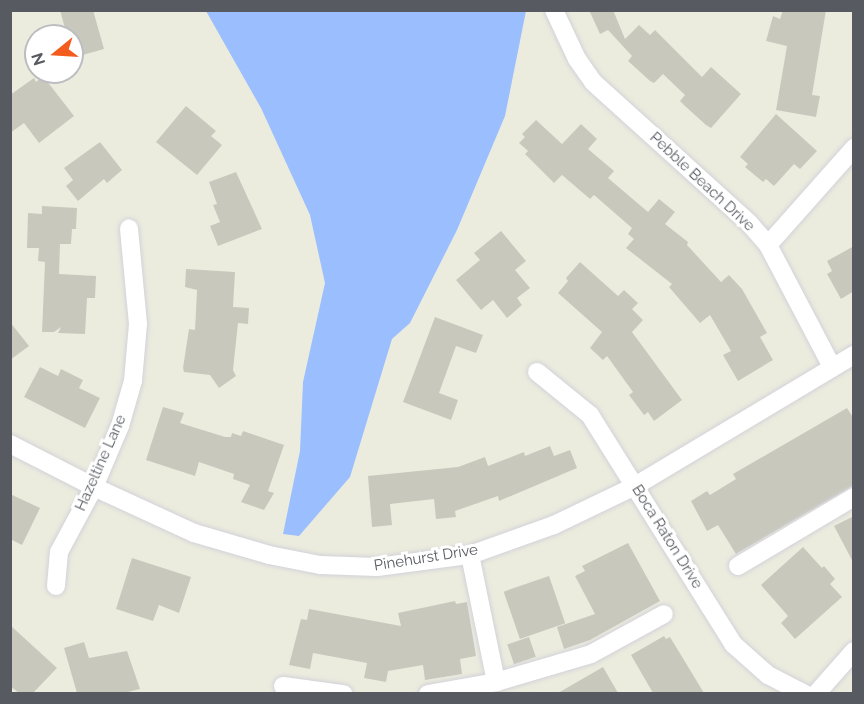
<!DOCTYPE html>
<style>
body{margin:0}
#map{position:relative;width:864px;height:704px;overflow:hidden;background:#ececde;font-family:Raleway,sans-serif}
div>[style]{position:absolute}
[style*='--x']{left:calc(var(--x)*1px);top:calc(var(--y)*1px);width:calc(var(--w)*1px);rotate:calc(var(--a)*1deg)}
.water>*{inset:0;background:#9bbeff}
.building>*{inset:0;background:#c9c8bd;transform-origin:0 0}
.roads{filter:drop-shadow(0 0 2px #d2d2da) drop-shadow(0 0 2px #d2d2da)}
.minor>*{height:18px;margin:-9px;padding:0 9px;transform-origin:9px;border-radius:9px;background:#fff}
span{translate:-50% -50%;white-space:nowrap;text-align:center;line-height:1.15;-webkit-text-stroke:6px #fff;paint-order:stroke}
.street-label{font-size:15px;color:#575a61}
.frame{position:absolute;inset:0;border:12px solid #575a61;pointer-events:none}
.north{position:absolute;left:24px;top:24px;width:60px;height:60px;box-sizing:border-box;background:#fff;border:2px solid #bcbdc0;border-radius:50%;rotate:252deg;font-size:16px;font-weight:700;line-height:24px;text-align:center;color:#575a61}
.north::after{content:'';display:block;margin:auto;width:21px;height:27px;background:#f45c1d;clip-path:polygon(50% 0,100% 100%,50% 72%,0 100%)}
</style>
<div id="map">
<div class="water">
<i style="clip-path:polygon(206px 11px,526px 11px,505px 116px,457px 230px,410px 323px,392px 339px,350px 477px,299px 536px,283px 534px,300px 451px,303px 382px,325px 283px,310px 215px,261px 108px)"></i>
</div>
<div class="building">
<i style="clip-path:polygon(60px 10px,93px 10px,104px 49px,72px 58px,72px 36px,67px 36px)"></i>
<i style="clip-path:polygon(589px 10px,613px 10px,625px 39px,639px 25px,650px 35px,655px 30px,702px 77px,711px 67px,741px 94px,711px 128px,706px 125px,685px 106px,680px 101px,685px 95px,663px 74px,654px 83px,650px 81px,628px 61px,632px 56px,608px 30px,600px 34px)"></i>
<i style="clip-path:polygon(783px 10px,826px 10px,812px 95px,820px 96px,816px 117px,776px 110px,787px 46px,766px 41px,773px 16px,780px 19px)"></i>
<i style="clip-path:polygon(43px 76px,74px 116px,39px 143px,24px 123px,10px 133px,10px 95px,34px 78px,36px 82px)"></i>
<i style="clip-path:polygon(186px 106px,216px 131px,211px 136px,222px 145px,197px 175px,156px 142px)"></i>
<i style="clip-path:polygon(776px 114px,817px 151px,800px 169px,794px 164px,774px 186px,766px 179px,763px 182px,745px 167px,748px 164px,740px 157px)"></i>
<i style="clip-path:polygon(536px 120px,562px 144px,581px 124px,597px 139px,588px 149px,614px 171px,608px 178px,648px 212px,659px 199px,675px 212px,665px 224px,688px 242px,687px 245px,721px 282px,729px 275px,742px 289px,767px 333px,760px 337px,773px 360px,738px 381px,723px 355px,731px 351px,710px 315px,700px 323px,669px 287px,672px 284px,626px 248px,634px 239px,628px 234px,632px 228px,594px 195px,590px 199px,562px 175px,554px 183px,525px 154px,528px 151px,519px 143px,525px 137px,522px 134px)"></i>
<i style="clip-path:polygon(100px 142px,122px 170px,107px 183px,104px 179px,78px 201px,66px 186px,73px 180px,64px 168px)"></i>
<i style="clip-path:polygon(236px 172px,262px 229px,218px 246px,210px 226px,220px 222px,213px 205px,217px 204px,209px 182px)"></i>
<i style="clip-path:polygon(42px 206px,77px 208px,76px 229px,72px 229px,71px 244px,60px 244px,59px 274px,96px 276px,95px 298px,87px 298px,85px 334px,58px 333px,61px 327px,54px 332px,42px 332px,45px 262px,38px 261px,39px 248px,27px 248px,28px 213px,42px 214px)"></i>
<i style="clip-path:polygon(501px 231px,526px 261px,515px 270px,530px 288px,517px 298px,522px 305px,507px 318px,493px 300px,481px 310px,456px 280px,480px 260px,474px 253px)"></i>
<i style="clip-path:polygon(854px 246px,854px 291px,841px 299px,827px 274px,832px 271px,827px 261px)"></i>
<i style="clip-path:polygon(580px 262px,618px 296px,624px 290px,638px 303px,632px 309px,643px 320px,632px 332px,682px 400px,654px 421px,648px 412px,644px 415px,629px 395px,633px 392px,607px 356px,603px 360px,590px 348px,602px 332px,558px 293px,568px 281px,566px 278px)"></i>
<i style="clip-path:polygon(186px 269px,235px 272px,233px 307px,249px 308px,248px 324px,238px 323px,233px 370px,236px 376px,219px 388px,210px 375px,184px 372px,183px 368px,189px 329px,195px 330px,197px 290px,185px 287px)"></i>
<i style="clip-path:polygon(435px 317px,483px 335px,476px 353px,456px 346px,439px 393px,458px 400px,451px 420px,403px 402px)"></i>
<i style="clip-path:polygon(10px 322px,29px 346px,10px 360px)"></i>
<i style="clip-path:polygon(40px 367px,58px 376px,61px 369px,83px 380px,79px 388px,100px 398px,85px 428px,24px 397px)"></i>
<i style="clip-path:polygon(163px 407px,184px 413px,180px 423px,225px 437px,231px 437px,232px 433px,241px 436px,243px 431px,284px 445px,268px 491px,274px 493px,264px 510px,241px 502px,250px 485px,233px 479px,234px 474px,199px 462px,195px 476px,146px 460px)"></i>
<i style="clip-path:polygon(847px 408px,854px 419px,854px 485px,736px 554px,718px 525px,707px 531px,691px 501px,707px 491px,710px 495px,736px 479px,733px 474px)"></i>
<i style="clip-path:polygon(550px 446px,554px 456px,570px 450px,577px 468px,499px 501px,498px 496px,455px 511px,456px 517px,436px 519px,434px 499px,390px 504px,392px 525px,372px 527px,368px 476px,458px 467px,485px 457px,488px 466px,524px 452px,525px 456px)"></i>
<i style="clip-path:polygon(10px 494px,40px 508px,22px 545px,10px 539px)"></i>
<i style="clip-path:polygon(854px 516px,854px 564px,834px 526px)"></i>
<i style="clip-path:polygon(628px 543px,660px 601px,590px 640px,564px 649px,557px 627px,595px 614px,575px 576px,585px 571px,582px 566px)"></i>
<i style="clip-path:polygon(803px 547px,822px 568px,824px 566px,835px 579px,830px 584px,842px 597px,795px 639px,781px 623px,788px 616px,761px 585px)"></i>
<i style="clip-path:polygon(132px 558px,191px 577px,179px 613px,159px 605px,153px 621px,116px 609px)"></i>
<i style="left:549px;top:576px;width:50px;height:48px;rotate:71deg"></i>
<i style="clip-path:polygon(455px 601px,456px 604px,467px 602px,476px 656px,460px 659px,462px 674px,425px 680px,423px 665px,388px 671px,386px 682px,364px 678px,367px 663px,313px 653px,310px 669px,289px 665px,301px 619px,307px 620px,309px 609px,401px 626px,398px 613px)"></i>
<i style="clip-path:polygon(10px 625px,57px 668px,33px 693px,19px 693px,10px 686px)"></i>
<i style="clip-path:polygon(664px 636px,666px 639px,670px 637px,704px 693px,653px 693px,631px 655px)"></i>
<i style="left:529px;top:637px;width:21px;height:23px;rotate:71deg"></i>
<i style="clip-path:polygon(84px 642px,89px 658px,127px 651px,140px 689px,124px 693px,77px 693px,64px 648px)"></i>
<i style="clip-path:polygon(603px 667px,618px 693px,558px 693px)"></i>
</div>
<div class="roads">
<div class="minor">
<i style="--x:554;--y:10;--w:54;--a:64.9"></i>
<i style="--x:577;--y:59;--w:28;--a:55"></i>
<i style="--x:593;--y:82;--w:210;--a:42.1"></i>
<i style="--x:749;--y:223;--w:29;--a:49"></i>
<i style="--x:768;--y:245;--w:138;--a:62.3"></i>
<i style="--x:768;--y:245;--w:130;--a:-48.4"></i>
<i style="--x:537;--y:372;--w:68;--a:39.1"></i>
<i style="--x:590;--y:415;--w:270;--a:58"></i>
<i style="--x:733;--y:644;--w:47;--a:41.5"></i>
<i style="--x:768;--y:675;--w:42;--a:27.2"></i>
<i style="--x:10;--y:444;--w:94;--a:27.1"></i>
<i style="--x:94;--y:487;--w:110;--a:24.7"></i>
<i style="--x:194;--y:533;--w:78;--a:16.3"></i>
<i style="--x:269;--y:555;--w:52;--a:11.1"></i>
<i style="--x:320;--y:565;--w:57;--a:2"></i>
<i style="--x:377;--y:567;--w:94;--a:-7.4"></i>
<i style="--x:470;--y:555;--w:89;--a:-19.7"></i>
<i style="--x:554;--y:525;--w:90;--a:-25.7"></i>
<i style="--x:635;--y:486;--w:255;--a:-30.9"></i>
<i style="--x:470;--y:555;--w:130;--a:78.4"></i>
<i style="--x:738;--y:566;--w:135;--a:-30.7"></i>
<i style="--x:56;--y:586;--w:34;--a:-85"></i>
<i style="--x:59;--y:552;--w:74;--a:-61.7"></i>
<i style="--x:94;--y:487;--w:66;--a:-66.9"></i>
<i style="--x:120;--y:426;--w:47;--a:-73.9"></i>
<i style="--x:133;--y:381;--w:57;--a:-85"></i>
<i style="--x:138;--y:324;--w:96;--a:-95.4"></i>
<i style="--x:283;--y:686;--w:61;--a:7.6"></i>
<i style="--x:428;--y:694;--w:69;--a:-10"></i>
<i style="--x:496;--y:682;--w:99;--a:-16.4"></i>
<i style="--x:591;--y:654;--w:83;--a:-28.7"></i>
<i style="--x:816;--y:694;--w:57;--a:-48.5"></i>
</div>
</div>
<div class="street-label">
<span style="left:702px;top:182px;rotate:43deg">Pebble Beach Drive</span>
<span style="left:101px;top:463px;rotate:-66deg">Hazeltine Lane</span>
<span style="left:667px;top:537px;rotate:58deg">Boca Raton Drive</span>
<span style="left:426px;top:558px;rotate:-9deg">Pinehurst Drive</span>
</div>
<div class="frame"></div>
<div class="north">N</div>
</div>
